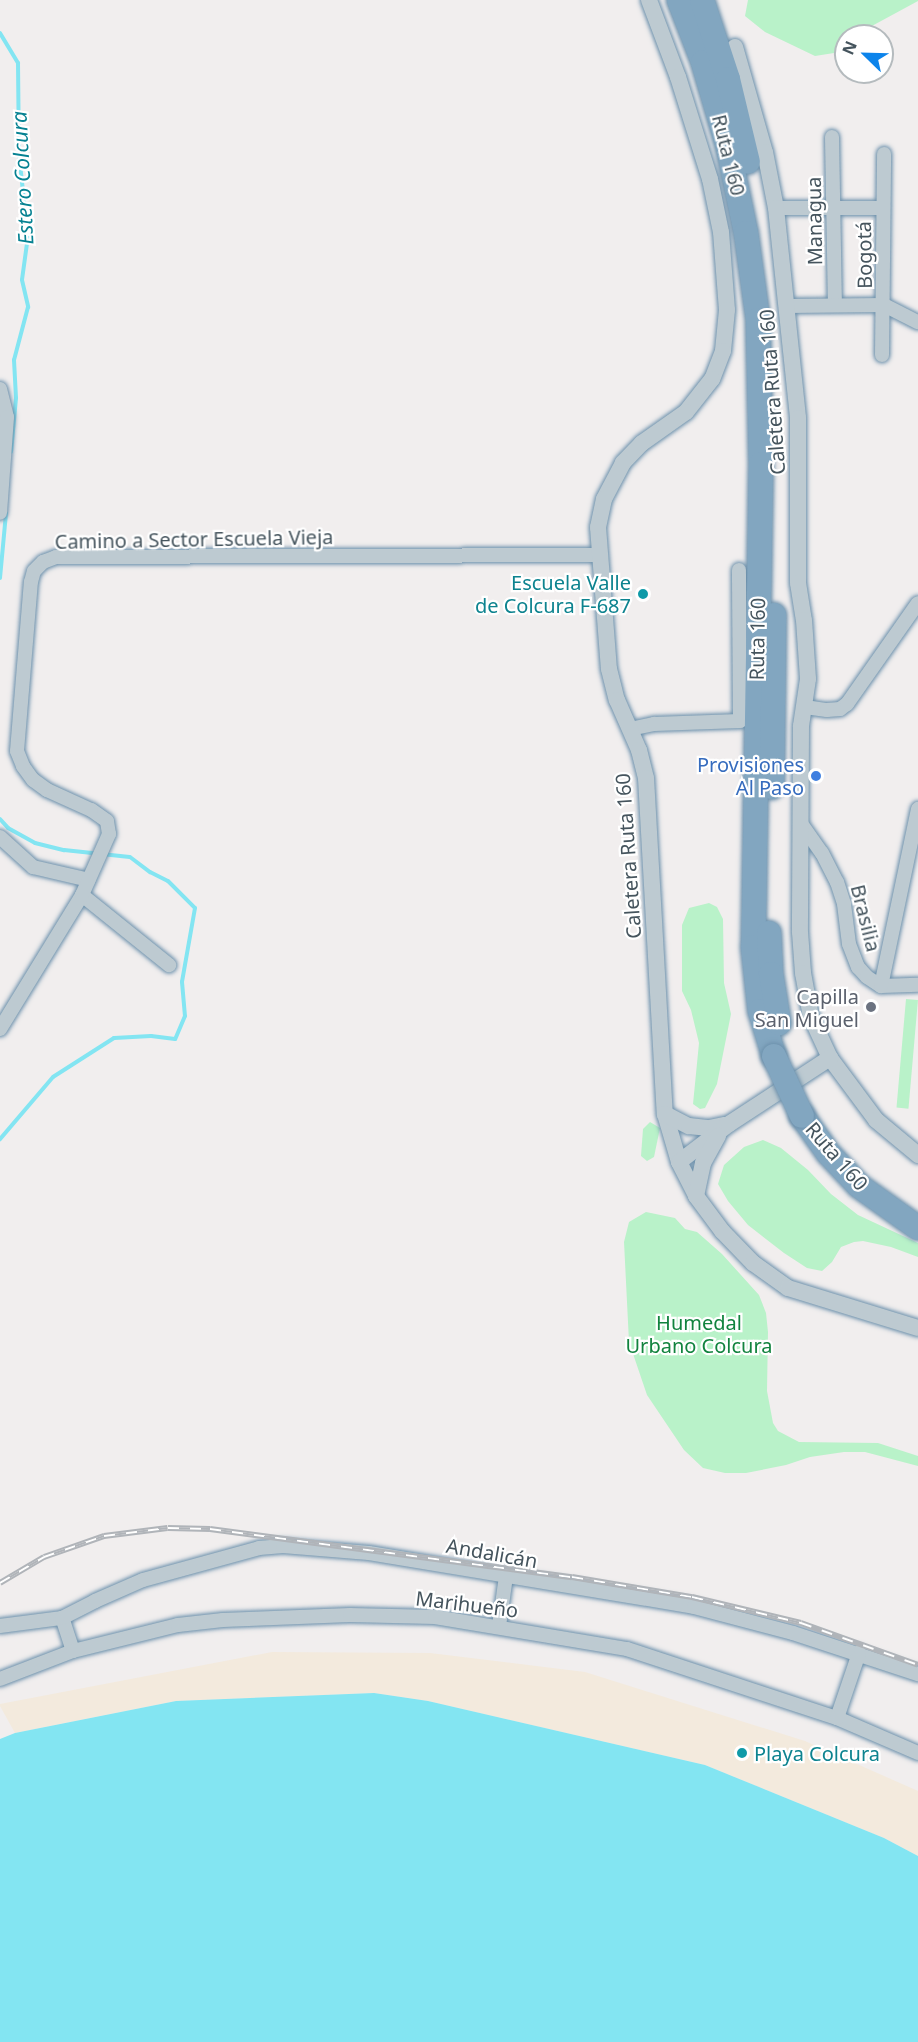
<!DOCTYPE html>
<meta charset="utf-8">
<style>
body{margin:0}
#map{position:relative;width:918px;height:2042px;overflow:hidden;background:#f1eeee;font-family:"Noto Sans",sans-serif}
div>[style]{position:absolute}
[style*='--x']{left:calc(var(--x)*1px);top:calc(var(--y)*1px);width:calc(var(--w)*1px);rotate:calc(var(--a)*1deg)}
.green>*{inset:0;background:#b9f2c9;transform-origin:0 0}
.sand>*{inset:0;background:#f3eadd}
.water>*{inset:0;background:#83e5f2}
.stream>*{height:4px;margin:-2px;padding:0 2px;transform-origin:2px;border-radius:2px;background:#83e5f2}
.roads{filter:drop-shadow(0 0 2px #6d91ac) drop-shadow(0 0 2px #6d91ac)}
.minor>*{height:14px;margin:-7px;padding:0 7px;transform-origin:7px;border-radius:7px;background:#bdcad1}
.tertiary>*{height:16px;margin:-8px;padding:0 8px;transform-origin:8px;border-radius:8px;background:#bdcad1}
.motorway>*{height:24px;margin:-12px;padding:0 12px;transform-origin:12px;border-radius:12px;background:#82a6c0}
.rail>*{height:6px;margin-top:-3px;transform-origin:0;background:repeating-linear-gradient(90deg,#fff 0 11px,#b0b4b9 0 22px);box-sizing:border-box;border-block:2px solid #b0b4b9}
.bridges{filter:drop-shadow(0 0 2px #6d91ac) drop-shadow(0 0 2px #6d91ac)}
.motorway-bridge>*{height:24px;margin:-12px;padding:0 12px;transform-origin:12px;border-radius:12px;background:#82a6c0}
.dots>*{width:16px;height:16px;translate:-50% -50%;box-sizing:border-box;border:3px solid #fff;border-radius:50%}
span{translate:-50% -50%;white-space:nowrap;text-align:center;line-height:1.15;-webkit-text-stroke:4.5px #fff;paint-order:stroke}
.street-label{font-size:20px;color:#45545d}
.culture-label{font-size:20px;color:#0d838f}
.right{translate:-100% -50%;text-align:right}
.left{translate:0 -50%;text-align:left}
.shop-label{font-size:20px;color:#366cbe}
.worship-label{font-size:20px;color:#5b616d}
.park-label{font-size:20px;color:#11833e}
.water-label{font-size:21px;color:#068292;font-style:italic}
.north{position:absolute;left:834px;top:24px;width:60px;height:60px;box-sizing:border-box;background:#fff;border:2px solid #b5bbbe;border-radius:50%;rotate:293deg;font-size:16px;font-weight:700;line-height:24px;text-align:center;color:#45545d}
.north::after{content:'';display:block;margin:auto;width:21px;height:27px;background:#0d84eb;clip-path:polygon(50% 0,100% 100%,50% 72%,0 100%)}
</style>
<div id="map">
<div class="green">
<i style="clip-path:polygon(748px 0,918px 0,918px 1px,870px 27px,858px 36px,846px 36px,846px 45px,834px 53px,815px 56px,765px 32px,745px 16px)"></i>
<i style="clip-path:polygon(709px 903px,717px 907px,723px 919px,724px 983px,731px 1014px,717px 1084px,705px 1108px,700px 1109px,693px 1104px,699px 1043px,691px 1010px,682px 991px,682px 925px,689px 908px)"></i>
<i style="left:906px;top:999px;width:12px;height:109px;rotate:5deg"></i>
<i style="clip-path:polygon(650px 1122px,660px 1128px,654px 1157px,647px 1161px,641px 1156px,643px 1129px)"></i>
<i style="clip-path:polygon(763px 1140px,781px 1148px,808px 1170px,831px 1194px,858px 1215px,918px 1243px,918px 1257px,891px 1247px,863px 1241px,854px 1242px,841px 1247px,832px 1262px,822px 1271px,807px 1268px,784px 1253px,748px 1225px,728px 1201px,718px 1184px,724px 1165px,744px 1147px)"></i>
<i style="clip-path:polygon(646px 1212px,675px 1218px,685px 1229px,697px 1232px,722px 1254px,759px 1295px,766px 1313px,768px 1332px,767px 1391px,773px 1423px,778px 1431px,799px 1442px,878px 1443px,918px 1456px,918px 1466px,865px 1452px,844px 1452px,810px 1457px,786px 1465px,746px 1473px,725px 1473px,703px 1468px,684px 1450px,647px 1395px,629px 1342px,624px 1242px,629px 1222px)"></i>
</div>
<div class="sand">
<i style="clip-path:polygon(272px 1652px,430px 1653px,585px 1672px,805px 1741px,918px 1791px,918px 1856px,884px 1838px,705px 1765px,428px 1701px,374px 1693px,176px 1701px,15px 1733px,0 1706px,0 1704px)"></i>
</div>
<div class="water">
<i style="clip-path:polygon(374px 1693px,428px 1701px,705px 1765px,884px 1838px,918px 1856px,918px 2042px,0 2042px,0 1739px,15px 1733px,176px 1701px)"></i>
</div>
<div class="stream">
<i style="--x:0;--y:33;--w:35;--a:59"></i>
<i style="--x:18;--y:63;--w:92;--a:89.4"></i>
<i style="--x:19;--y:155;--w:81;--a:83.7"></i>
<i style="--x:28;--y:236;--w:44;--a:97.8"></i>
<i style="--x:22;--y:280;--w:28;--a:77"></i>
<i style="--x:28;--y:307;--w:55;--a:104.8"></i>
<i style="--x:14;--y:360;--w:38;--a:87"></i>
<i style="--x:16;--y:398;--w:54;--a:95.3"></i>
<i style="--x:0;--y:578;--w:65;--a:-84.7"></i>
<i style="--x:0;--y:819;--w:12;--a:48"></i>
<i style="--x:8;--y:828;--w:31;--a:29"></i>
<i style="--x:35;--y:843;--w:30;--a:14"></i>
<i style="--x:64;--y:850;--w:66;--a:6.1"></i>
<i style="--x:130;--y:857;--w:25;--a:37"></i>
<i style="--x:150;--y:872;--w:20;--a:27"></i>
<i style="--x:168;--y:881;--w:38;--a:45"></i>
<i style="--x:195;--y:908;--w:75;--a:100"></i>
<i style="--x:182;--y:982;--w:34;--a:85"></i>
<i style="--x:185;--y:1016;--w:25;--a:113"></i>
<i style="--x:175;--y:1039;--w:24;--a:-173"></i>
<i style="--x:151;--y:1036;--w:37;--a:177"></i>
<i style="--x:114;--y:1038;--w:72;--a:147.4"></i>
<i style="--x:53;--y:1077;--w:82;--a:130.5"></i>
</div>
<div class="roads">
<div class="minor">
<i style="--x:832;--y:137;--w:167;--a:89"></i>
<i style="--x:776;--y:208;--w:107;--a:0"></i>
<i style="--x:787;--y:306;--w:97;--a:-0.6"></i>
<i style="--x:884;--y:305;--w:38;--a:27"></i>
<i style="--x:882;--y:355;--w:201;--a:-89.4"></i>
<i style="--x:0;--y:389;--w:29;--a:76"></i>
<i style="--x:7;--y:417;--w:96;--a:94.2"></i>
<i style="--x:805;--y:707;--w:22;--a:8"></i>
<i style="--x:827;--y:710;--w:13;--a:-4"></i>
<i style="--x:840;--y:709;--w:9;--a:-36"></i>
<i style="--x:847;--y:704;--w:123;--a:-54.9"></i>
<i style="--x:630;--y:729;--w:25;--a:-12"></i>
<i style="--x:654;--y:724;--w:86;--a:-2"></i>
<i style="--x:740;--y:721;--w:151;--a:-90.4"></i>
<i style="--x:800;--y:822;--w:38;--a:55"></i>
<i style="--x:822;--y:853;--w:33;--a:63"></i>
<i style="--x:837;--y:882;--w:23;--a:72"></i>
<i style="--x:844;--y:904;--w:40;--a:82.9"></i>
<i style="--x:849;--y:944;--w:25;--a:69"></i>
<i style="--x:858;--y:967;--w:13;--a:48"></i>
<i style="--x:867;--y:977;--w:17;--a:33"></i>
<i style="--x:881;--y:986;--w:37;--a:-2"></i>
<i style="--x:0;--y:837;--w:45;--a:42.3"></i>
<i style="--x:33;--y:867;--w:57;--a:13.1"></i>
<i style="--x:82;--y:895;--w:112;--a:38.8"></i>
<i style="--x:881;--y:986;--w:181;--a:-78.2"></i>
<i style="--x:0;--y:1029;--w:157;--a:-58.5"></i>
<i style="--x:82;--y:895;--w:67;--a:-66.1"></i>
<i style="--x:109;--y:834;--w:13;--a:-99"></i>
<i style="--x:107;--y:821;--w:19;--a:-145"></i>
<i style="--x:91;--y:810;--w:48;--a:-155.6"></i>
<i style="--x:47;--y:790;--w:17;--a:-144"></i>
<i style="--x:33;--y:780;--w:17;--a:-126"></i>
<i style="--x:23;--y:766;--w:16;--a:-112"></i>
<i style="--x:17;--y:751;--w:170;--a:-85.3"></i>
<i style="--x:31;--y:582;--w:11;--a:-75"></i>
<i style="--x:34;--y:571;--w:13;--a:-45"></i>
<i style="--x:43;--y:562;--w:14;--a:-21"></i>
<i style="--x:56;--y:557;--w:543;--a:-0.21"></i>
<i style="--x:0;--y:1626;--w:63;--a:-7.4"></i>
<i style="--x:499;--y:1626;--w:50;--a:-82"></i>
<i style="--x:73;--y:1651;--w:35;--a:-108"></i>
<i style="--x:62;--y:1618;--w:37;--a:-27"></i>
<i style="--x:95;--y:1601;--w:52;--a:-23.6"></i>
<i style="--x:143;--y:1580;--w:120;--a:-15.4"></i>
<i style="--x:259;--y:1548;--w:24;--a:-5"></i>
<i style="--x:283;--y:1546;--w:86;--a:4.7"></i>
<i style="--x:369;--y:1553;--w:329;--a:9.4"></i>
<i style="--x:694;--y:1607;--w:102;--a:14.7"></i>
<i style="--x:793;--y:1633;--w:132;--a:18.2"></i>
<i style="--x:0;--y:1679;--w:78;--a:-21"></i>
<i style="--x:73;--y:1651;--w:108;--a:-13.9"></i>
<i style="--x:178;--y:1625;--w:45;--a:-6.3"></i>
<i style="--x:223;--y:1620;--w:127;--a:-2.3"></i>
<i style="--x:350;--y:1615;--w:85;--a:1.3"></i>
<i style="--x:435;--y:1617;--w:195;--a:9.5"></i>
<i style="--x:627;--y:1649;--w:221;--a:18.2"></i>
<i style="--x:837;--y:1718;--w:88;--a:23.4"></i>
<i style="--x:837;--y:1718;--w:69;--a:-71.3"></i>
</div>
<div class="tertiary">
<i style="--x:649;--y:0;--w:82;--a:69.4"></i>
<i style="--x:678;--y:77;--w:107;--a:72.6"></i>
<i style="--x:710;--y:179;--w:54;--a:78.3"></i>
<i style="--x:721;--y:232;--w:78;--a:85.6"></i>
<i style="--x:727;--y:310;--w:41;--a:95.6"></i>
<i style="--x:723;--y:351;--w:30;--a:111"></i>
<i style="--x:712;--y:379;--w:42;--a:128.2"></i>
<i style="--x:686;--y:412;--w:54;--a:144.8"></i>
<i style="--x:642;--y:443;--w:28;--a:134"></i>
<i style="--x:623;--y:463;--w:41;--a:117.8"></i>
<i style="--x:604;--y:499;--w:29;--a:102"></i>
<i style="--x:598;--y:527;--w:142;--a:85.6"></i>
<i style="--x:609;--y:669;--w:32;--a:76"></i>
<i style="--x:617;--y:700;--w:55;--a:66.3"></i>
<i style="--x:639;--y:750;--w:29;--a:76"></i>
<i style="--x:646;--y:778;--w:337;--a:86.8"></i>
<i style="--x:665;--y:1114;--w:50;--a:73.7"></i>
<i style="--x:679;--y:1162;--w:38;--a:63"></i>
<i style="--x:696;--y:1196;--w:44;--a:53.4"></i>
<i style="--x:722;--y:1231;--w:45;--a:45.9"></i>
<i style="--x:753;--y:1263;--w:43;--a:35.5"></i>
<i style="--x:788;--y:1288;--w:136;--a:17.1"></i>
<i style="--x:735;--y:47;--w:109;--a:74.1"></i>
<i style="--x:765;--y:152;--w:57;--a:78.9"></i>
<i style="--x:776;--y:208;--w:211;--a:84"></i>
<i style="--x:798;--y:418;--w:165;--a:90"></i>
<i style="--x:798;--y:583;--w:37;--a:81"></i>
<i style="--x:804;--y:620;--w:59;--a:86.1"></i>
<i style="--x:808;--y:679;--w:48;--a:98.5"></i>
<i style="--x:801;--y:726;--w:206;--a:90.3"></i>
<i style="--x:800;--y:932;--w:41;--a:85.8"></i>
<i style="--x:803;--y:973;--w:45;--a:79.7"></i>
<i style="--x:811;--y:1017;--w:45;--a:65.1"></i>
<i style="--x:830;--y:1058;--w:77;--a:53.4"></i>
<i style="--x:876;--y:1120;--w:55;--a:39.8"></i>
<i style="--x:665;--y:1114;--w:27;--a:27"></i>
<i style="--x:689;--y:1126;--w:20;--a:6"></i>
<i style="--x:709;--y:1128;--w:16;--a:-11"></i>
<i style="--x:679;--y:1162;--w:63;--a:-37.2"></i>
<i style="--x:729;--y:1124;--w:121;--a:-33.2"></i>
<i style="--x:696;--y:1196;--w:34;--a:-78"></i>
<i style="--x:703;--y:1163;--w:31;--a:-61"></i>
</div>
<div class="motorway">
<i style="--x:679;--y:0;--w:66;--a:68.8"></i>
<i style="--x:703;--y:62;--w:89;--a:73.6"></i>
<i style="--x:728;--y:147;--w:88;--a:78.2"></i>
<i style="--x:746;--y:233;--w:88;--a:82.1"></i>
<i style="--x:758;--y:320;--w:144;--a:88.8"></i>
<i style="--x:761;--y:464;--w:483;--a:90.9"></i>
<i style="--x:753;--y:947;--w:64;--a:83.8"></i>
<i style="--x:760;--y:1011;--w:47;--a:72.7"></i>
<i style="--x:702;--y:0;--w:83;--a:71.8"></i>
<i style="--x:728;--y:79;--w:85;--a:76.5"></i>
<i style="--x:772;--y:787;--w:172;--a:-89.3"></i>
<i style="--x:769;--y:933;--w:41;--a:87.2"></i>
<i style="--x:771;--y:974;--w:50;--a:80.7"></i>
<i style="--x:802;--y:1116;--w:45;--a:54.9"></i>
<i style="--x:828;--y:1153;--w:45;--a:46.8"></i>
<i style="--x:859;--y:1186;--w:72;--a:35.4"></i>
</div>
</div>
<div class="rail">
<i style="--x:0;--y:1583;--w:51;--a:-30.6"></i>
<i style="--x:44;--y:1557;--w:64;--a:-19.3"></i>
<i style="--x:104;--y:1536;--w:64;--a:-7.1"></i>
<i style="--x:168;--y:1528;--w:42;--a:1.4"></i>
<i style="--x:210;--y:1529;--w:365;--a:7.6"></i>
<i style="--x:572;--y:1577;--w:122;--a:9.5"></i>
<i style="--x:692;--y:1597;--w:112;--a:13.4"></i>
<i style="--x:801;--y:1623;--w:124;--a:19.7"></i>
</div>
<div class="bridges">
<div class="motorway-bridge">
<i style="--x:774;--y:1056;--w:66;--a:65"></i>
</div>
</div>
<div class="dots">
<i style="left:643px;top:594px;background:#0f9aa8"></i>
<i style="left:816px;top:776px;background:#3f7fe0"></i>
<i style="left:871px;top:1007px;background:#6b7280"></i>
<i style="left:742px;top:1753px;background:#0f9aa8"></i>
</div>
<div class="street-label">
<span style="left:729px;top:155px;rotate:76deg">Ruta 160</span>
<span style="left:814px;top:221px;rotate:-91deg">Managua</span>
<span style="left:864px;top:255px;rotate:-91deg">Bogotá</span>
<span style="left:772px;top:392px;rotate:-94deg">Caletera Ruta 160</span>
<span style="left:194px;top:539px;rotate:-1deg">Camino a Sector Escuela Vieja</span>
<span style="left:757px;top:639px;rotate:-89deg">Ruta 160</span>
<span style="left:628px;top:856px;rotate:-94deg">Caletera Ruta 160</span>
<span style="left:866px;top:918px;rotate:76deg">Brasilia</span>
<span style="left:837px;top:1156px;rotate:49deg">Ruta 160</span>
<span style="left:492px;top:1553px;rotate:10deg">Andalicán</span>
<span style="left:467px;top:1604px;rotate:7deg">Marihueño</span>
</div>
<div class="culture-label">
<span class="right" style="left:631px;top:594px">Escuela Valle<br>de Colcura F-687</span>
<span class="left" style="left:754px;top:1753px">Playa Colcura</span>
</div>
<div class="shop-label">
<span class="right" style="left:804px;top:776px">Provisiones<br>Al Paso</span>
</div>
<div class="worship-label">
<span class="right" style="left:859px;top:1008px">Capilla<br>San Miguel</span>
</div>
<div class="park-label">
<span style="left:699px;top:1334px">Humedal<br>Urbano Colcura</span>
</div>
<div class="water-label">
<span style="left:22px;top:178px;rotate:-93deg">Estero Colcura</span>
</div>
<div class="north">N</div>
</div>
